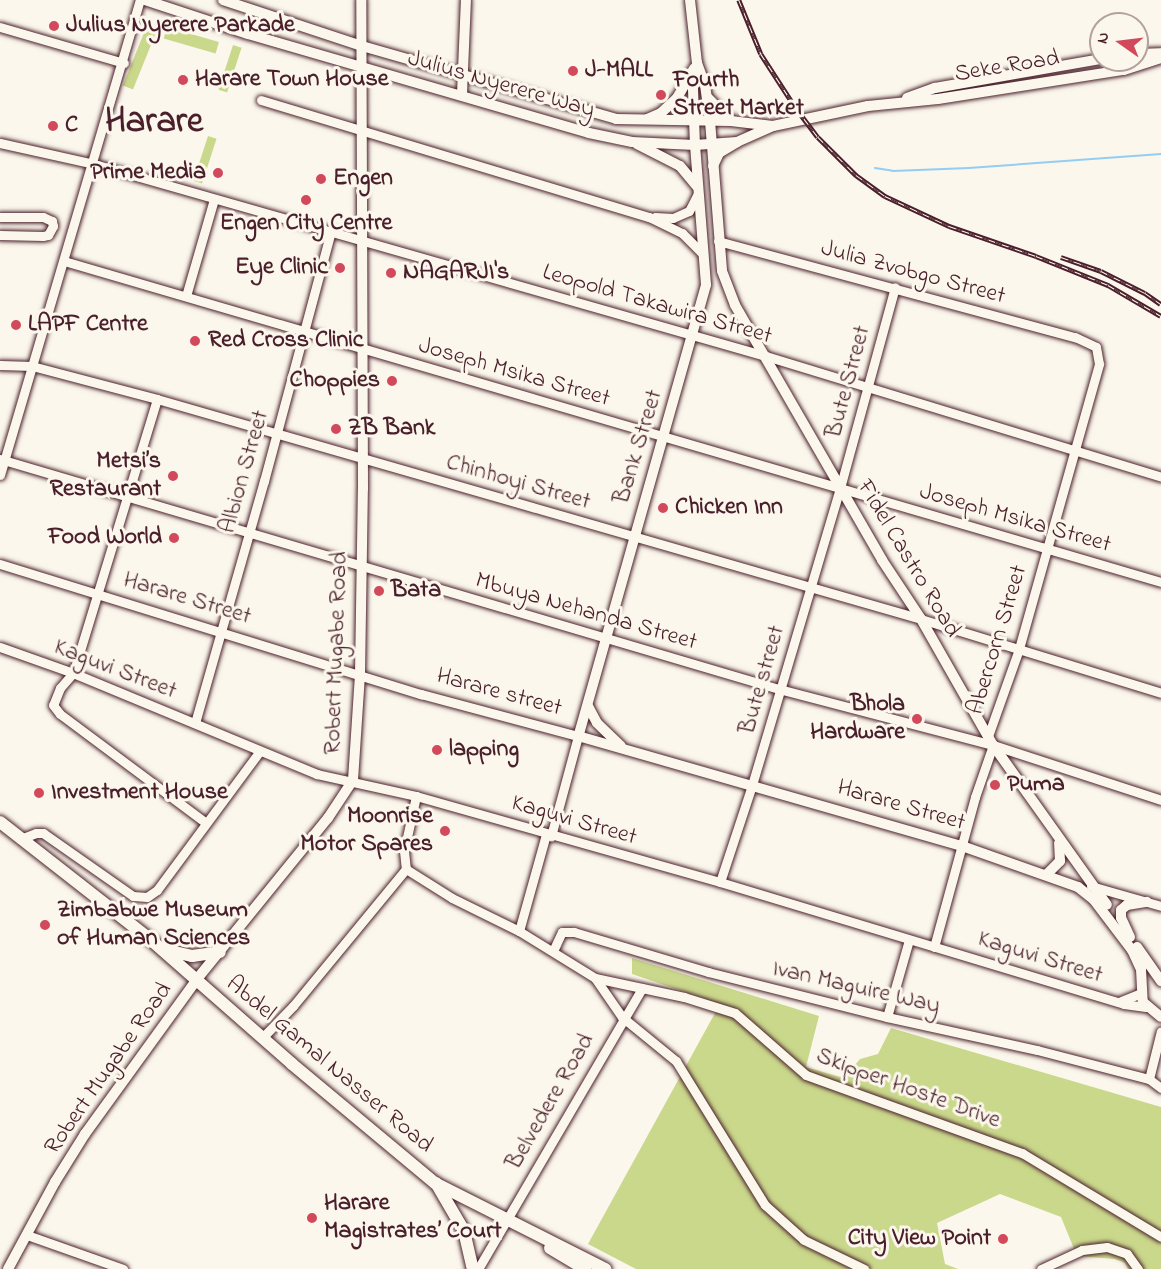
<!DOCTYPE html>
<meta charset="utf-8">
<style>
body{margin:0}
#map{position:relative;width:1161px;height:1269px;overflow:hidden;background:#fbf7ec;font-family:"Indie Flower",sans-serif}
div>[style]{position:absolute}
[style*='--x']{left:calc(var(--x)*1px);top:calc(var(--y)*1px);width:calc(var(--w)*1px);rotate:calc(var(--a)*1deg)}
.green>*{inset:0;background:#cad88b;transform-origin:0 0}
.stream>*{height:2px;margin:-1px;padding:0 1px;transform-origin:1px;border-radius:1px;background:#94cdf4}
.roads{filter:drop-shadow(0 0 2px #4a1f2b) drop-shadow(0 0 2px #4a1f2b)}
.minor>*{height:9px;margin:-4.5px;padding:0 4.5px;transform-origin:4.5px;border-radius:4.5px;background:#fbf7ec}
.major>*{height:10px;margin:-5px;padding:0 5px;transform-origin:5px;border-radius:5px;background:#fbf7ec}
.highway>*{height:12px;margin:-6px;padding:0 6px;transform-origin:6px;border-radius:6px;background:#fbf7ec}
.rail>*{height:4.5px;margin-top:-2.25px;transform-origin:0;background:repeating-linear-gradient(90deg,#fbf7ec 0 7px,#4a1f2b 0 14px);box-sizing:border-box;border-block:2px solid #4a1f2b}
.dots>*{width:16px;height:16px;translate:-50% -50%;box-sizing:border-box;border:3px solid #fbf7ec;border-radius:50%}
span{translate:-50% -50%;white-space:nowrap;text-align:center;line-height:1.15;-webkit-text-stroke:6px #fbf7ec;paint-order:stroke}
.poi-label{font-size:24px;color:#4a1f2b;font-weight:700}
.left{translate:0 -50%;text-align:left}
.right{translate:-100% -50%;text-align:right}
.street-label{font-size:24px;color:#4a1f2b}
.town-label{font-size:36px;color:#4a1f2b;font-weight:700}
.north{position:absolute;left:1089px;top:12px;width:60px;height:60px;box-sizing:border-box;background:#fbf7ec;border:2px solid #b4a19f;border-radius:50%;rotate:284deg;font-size:16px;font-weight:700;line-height:24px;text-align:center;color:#4a1f2b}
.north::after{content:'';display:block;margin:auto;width:21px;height:27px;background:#d1495b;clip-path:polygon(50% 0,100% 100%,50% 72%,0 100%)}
</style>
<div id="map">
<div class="green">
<i style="left:167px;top:27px;width:54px;height:12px;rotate:16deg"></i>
<i style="left:146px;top:28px;width:11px;height:62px;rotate:22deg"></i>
<i style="left:233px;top:45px;width:9px;height:47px;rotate:18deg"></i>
<i style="left:208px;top:136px;width:9px;height:47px;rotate:18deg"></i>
<i style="clip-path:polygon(632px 958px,819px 1016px,806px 1067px,844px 1078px,860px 1059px,878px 1054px,891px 1028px,1161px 1107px,1161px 1269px,1128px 1269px,1125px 1263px,1115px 1259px,1077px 1256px,1061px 1217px,1000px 1194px,937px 1223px,945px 1264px,958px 1269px,636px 1269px,588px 1244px,720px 1004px,632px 974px)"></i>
</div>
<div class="stream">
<i style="--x:875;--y:168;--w:18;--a:9"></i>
<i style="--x:893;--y:171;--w:76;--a:-2.3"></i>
<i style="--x:969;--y:168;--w:193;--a:-4.2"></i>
</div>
<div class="roads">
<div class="minor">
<i style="--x:0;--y:27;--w:129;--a:16.2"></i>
<i style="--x:261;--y:100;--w:405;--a:16.8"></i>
<i style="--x:649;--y:217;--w:37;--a:26"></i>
<i style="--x:682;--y:233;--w:30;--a:45"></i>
<i style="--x:0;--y:143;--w:96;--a:12.6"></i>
<i style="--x:94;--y:164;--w:699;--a:15.95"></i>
<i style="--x:766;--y:356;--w:413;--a:17"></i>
<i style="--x:0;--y:217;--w:43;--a:0"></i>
<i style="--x:43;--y:217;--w:10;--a:24"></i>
<i style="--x:52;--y:221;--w:5;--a:79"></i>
<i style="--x:53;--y:226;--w:10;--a:119"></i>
<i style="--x:48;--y:235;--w:5;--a:169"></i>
<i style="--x:43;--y:236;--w:43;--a:-178.7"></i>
<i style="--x:655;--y:217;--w:18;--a:3"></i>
<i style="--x:673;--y:218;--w:17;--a:-24"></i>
<i style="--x:689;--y:211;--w:20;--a:-63"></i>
<i style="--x:718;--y:241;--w:370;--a:15.1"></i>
<i style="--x:1075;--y:337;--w:23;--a:25"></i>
<i style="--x:1096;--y:347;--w:17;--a:80"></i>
<i style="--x:1099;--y:364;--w:296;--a:105.7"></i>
<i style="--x:1019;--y:649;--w:92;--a:109.6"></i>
<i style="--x:64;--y:261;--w:1143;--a:16.31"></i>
<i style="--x:186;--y:296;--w:101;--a:-73.9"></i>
<i style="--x:0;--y:365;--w:32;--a:2"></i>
<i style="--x:32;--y:366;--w:129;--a:14.8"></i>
<i style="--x:157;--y:399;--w:795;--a:16.06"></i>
<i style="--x:921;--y:619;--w:251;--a:17.1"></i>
<i style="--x:157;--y:399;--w:287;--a:107"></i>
<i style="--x:73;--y:673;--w:20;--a:131"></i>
<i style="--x:60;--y:688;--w:18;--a:112"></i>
<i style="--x:53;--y:705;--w:11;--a:52"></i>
<i style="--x:60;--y:714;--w:182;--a:36.7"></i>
<i style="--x:0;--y:459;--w:812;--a:16.45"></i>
<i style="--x:779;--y:689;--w:221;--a:14.7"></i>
<i style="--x:993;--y:745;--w:177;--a:18.1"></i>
<i style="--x:0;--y:475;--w:495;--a:-73.6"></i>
<i style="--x:0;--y:564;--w:441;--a:17.2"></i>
<i style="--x:421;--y:694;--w:163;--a:15"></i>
<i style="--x:578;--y:736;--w:104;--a:105.1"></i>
<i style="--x:0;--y:647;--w:77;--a:19.6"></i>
<i style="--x:73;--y:673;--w:264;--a:22.5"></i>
<i style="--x:317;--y:774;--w:101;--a:12.5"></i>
<i style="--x:416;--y:796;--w:316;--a:15.8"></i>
<i style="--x:720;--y:882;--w:422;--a:16.8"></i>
<i style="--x:1124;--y:1004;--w:22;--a:8"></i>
<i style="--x:195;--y:723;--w:252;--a:-74.1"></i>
<i style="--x:264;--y:481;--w:259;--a:-75"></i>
<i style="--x:416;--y:796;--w:56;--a:102.3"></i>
<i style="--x:404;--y:851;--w:18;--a:84"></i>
<i style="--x:406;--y:869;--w:54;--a:32.2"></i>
<i style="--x:452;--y:898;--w:75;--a:26.2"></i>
<i style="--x:519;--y:931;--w:89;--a:31.7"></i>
<i style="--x:595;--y:978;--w:47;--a:55.3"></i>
<i style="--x:622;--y:1017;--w:70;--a:39.2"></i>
<i style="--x:676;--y:1061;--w:169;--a:58.3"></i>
<i style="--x:765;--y:1205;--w:52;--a:41.9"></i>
<i style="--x:804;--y:1240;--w:67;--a:25.8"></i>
<i style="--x:23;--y:838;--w:14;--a:-21"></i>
<i style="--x:36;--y:833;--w:7;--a:0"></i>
<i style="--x:43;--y:833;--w:110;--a:35"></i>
<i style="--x:133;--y:896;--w:14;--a:4"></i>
<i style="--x:147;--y:897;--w:12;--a:-35"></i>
<i style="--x:157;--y:890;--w:173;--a:-53.5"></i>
<i style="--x:720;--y:882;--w:102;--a:-71.7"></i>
<i style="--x:752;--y:785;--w:310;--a:-73.5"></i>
<i style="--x:840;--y:488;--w:208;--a:-74.7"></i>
<i style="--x:1091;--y:886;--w:73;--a:15.9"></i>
<i style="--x:519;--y:931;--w:101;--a:-74.4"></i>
<i style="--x:934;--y:947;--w:156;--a:-74.7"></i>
<i style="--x:975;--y:797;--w:55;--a:-70.9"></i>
<i style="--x:553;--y:951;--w:21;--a:-65"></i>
<i style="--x:562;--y:932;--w:12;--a:0"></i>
<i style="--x:574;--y:932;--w:140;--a:16.6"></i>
<i style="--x:708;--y:972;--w:185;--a:14.1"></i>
<i style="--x:887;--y:1017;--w:154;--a:12.4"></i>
<i style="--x:1037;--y:1050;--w:116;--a:14.5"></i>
<i style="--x:1149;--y:1079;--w:15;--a:37"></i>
<i style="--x:595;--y:978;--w:48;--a:12"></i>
<i style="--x:1119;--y:1002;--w:24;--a:-22"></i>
<i style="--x:887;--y:1017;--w:80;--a:-74.1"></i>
<i style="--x:262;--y:1038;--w:45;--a:-45.9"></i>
<i style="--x:293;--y:1006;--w:178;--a:-50.5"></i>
<i style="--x:1149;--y:1079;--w:49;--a:-76"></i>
<i style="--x:27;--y:1235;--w:102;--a:19.5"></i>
<i style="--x:478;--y:1269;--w:325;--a:-59.7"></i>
<i style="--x:642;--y:988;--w:43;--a:12.1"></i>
<i style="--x:684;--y:997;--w:53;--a:17.4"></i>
<i style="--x:735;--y:1013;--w:94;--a:41.1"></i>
<i style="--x:806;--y:1075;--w:230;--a:19.9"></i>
<i style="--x:1022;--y:1153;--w:162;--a:31.1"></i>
<i style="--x:1041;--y:1269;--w:45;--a:-24.9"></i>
<i style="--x:1082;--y:1250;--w:25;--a:-7"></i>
<i style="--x:1107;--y:1247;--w:21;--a:19"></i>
<i style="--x:1127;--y:1254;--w:19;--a:54"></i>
</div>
<div class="major">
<i style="--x:145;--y:0;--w:108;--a:18.3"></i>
<i style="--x:248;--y:34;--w:355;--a:16.2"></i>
<i style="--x:589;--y:133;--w:44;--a:11.8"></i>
<i style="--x:632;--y:142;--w:63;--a:2.7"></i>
<i style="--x:695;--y:145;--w:42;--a:-4.1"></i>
<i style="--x:223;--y:0;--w:146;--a:18.3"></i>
<i style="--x:362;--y:46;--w:264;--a:16"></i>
<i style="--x:616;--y:119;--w:115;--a:1"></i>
<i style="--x:731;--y:121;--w:42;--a:6.8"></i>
<i style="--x:690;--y:0;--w:63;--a:83.7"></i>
<i style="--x:697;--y:63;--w:26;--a:99"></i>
<i style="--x:693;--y:89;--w:56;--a:88"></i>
<i style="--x:695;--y:145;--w:140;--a:85.5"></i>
<i style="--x:706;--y:285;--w:469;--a:105.8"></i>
<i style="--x:578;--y:736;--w:399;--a:16"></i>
<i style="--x:962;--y:846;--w:123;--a:19.5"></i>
<i style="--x:1078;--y:887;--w:21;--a:39"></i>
<i style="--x:1094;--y:900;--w:63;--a:52.8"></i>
<i style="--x:1132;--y:950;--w:21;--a:65"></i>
<i style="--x:1141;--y:969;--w:33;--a:87"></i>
<i style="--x:1143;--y:1002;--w:23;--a:40"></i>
<i style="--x:1137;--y:54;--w:24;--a:-2"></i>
<i style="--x:697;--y:63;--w:23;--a:70"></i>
<i style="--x:705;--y:85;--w:36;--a:82"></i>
<i style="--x:710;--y:121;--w:150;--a:85.4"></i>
<i style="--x:722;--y:271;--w:36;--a:69"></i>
<i style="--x:735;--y:305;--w:294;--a:60"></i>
<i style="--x:882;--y:560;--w:71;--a:56.5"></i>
<i style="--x:921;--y:619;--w:145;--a:60.3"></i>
<i style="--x:993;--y:745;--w:196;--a:54.5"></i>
<i style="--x:462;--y:94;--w:94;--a:-87.6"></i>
<i style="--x:707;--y:97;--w:34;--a:45"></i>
<i style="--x:907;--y:98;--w:30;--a:-20"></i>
<i style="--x:935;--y:88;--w:169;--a:-9.9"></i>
<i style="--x:647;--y:119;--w:15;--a:-23"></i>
<i style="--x:661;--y:113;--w:22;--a:-43"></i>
<i style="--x:677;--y:98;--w:34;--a:-60"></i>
<i style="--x:637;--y:144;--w:48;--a:27.1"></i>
<i style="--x:680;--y:166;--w:26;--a:50"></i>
<i style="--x:713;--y:166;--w:14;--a:-65"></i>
<i style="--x:719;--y:153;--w:21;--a:-31"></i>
<i style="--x:737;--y:142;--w:39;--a:-24"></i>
<i style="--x:773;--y:126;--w:97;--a:-11.9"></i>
<i style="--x:868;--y:106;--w:70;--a:-5.7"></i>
<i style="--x:938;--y:99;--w:188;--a:-8.9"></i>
<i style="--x:1124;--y:70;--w:39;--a:-18"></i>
<i style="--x:588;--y:706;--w:19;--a:62"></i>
<i style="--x:597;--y:723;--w:33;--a:44"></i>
<i style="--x:1046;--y:875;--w:20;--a:-45"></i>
<i style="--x:1060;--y:861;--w:18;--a:-93"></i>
<i style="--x:1130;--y:937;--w:21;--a:-115"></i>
<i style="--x:1121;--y:918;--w:8;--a:-90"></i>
<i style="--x:1121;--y:910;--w:8;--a:-40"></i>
<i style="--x:1127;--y:905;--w:20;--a:-9"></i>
<i style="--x:1137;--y:947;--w:42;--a:54.8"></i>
<i style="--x:8;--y:1269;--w:99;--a:-61.6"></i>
<i style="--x:55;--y:1182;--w:57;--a:-58"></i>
<i style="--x:85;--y:1134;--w:191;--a:-54.1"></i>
<i style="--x:197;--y:979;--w:208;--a:-50.9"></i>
<i style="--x:328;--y:818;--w:45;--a:-56.7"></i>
<i style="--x:353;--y:780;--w:106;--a:-86.2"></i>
<i style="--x:360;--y:674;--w:185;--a:-89.1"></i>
<i style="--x:363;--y:489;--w:489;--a:-90.2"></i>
</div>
<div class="highway">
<i style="--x:0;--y:822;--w:192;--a:38"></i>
<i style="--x:151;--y:940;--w:188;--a:41.3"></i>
<i style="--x:292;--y:1064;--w:186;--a:39.8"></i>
<i style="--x:435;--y:1183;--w:191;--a:26.8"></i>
<i style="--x:166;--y:950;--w:27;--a:13"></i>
<i style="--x:192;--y:956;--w:28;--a:-8"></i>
<i style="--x:436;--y:1183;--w:56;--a:59.7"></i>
<i style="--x:464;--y:1231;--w:39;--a:77"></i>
<i style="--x:550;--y:1248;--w:41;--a:31"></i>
</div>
</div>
<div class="rail">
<i style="--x:739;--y:0;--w:58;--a:67.8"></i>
<i style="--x:761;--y:54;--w:64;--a:57.1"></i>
<i style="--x:796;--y:108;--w:36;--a:53"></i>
<i style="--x:818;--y:137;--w:54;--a:45"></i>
<i style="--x:856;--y:175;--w:36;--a:36"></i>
<i style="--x:885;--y:196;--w:71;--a:25.1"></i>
<i style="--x:949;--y:226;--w:92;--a:19"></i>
<i style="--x:1036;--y:256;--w:78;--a:21.9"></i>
<i style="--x:1108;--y:285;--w:61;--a:30.3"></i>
<i style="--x:1061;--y:257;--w:42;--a:19.3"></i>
<i style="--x:1101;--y:271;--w:49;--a:26.6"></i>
<i style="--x:1145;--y:293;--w:19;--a:35"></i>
</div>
<div class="dots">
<i style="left:54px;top:26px;background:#d1495b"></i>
<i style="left:573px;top:71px;background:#d1495b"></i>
<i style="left:183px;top:80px;background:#d1495b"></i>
<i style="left:661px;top:95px;background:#d1495b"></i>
<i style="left:53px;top:126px;background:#d1495b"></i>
<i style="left:218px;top:173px;background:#d1495b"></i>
<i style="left:321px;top:179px;background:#d1495b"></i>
<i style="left:306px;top:200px;background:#d1495b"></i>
<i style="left:340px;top:268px;background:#d1495b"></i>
<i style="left:391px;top:273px;background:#d1495b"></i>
<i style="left:16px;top:325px;background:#d1495b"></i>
<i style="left:195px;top:341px;background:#d1495b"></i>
<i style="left:392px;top:381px;background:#d1495b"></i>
<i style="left:336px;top:429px;background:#d1495b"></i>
<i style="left:173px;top:476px;background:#d1495b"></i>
<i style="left:663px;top:508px;background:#d1495b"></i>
<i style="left:174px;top:538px;background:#d1495b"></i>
<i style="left:379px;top:591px;background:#d1495b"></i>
<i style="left:917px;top:719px;background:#d1495b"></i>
<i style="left:437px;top:750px;background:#d1495b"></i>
<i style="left:995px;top:785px;background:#d1495b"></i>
<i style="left:39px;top:793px;background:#d1495b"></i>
<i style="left:445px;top:831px;background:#d1495b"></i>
<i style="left:45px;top:925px;background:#d1495b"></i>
<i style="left:312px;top:1218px;background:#d1495b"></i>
<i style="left:1003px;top:1239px;background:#d1495b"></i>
</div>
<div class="poi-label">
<span class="left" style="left:66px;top:26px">Julius Nyerere Parkade</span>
<span class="left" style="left:585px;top:71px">J-MALL</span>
<span class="left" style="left:195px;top:80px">Harare Town House</span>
<span class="left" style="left:673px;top:95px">Fourth<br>Street Market</span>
<span class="left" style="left:65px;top:126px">C</span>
<span class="right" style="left:206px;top:173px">Prime Media</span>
<span class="left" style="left:333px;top:179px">Engen</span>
<span style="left:306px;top:224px">Engen City Centre</span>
<span class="right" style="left:328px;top:268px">Eye Clinic</span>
<span class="left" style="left:403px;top:273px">NAGARJI's</span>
<span class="left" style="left:28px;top:325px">LAPF Centre</span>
<span class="left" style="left:208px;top:341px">Red Cross Clinic</span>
<span class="right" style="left:380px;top:381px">Choppies</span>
<span class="left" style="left:348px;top:429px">ZB Bank</span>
<span class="right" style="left:161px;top:476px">Metsi’s<br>Restaurant</span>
<span class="left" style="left:675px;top:508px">Chicken Inn</span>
<span class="right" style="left:162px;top:538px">Food World</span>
<span class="left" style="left:391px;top:591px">Bata</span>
<span class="right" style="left:905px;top:719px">Bhola<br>Hardware</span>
<span class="left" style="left:449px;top:750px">lapping</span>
<span class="left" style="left:1007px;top:785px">Puma</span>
<span class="left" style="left:51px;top:793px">Investment House</span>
<span class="right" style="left:433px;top:831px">Moonrise<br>Motor Spares</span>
<span class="left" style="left:57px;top:925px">Zimbabwe Museum<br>of Human Sciences</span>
<span class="left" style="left:324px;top:1218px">Harare<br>Magistrates’ Court</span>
<span class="right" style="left:991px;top:1239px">City View Point</span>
</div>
<div class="street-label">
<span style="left:1007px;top:67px;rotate:-9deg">Seke Road</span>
<span style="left:501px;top:85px;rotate:16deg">Julius Nyerere Way</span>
<span style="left:913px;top:273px;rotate:15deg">Julia Zvobgo Street</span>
<span style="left:657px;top:305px;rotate:16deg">Leopold Takawira Street</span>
<span style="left:514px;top:373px;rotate:16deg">Joseph Msika Street</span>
<span style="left:849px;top:382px;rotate:-75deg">Bute Street</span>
<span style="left:639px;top:447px;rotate:-73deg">Bank Street</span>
<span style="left:245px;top:472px;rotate:-74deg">Albion Street</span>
<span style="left:518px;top:483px;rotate:16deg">Chinhoyi Street</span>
<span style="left:1015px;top:519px;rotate:16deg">Joseph Msika Street</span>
<span style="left:908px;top:559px;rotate:59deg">Fidel Castro Road</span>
<span style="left:187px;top:599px;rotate:17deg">Harare Street</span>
<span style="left:586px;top:612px;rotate:16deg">Mbuya Nehanda Street</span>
<span style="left:998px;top:640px;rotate:-73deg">Abercorn Street</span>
<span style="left:337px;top:653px;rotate:-88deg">Robert Mugabe Road</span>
<span style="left:115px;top:670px;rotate:21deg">Kaguvi Street</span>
<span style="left:763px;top:680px;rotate:-74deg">Bute street</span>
<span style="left:499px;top:693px;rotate:15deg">Harare street</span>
<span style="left:901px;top:806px;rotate:16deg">Harare Street</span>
<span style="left:574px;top:821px;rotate:16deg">Kaguvi Street</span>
<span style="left:1040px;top:958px;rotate:17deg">Kaguvi Street</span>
<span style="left:856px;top:988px;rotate:13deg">Ivan Maguire Way</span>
<span style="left:329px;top:1065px;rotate:40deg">Abdel Gamal Nasser Road</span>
<span style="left:109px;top:1069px;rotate:-55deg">Robert Mugabe Road</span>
<span style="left:908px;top:1089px;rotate:20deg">Skipper Hoste Drive</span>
<span style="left:551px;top:1102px;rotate:-60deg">Belvedere Road</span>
</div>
<div class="town-label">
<span style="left:154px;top:123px">Harare</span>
</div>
<div class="north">N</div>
</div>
